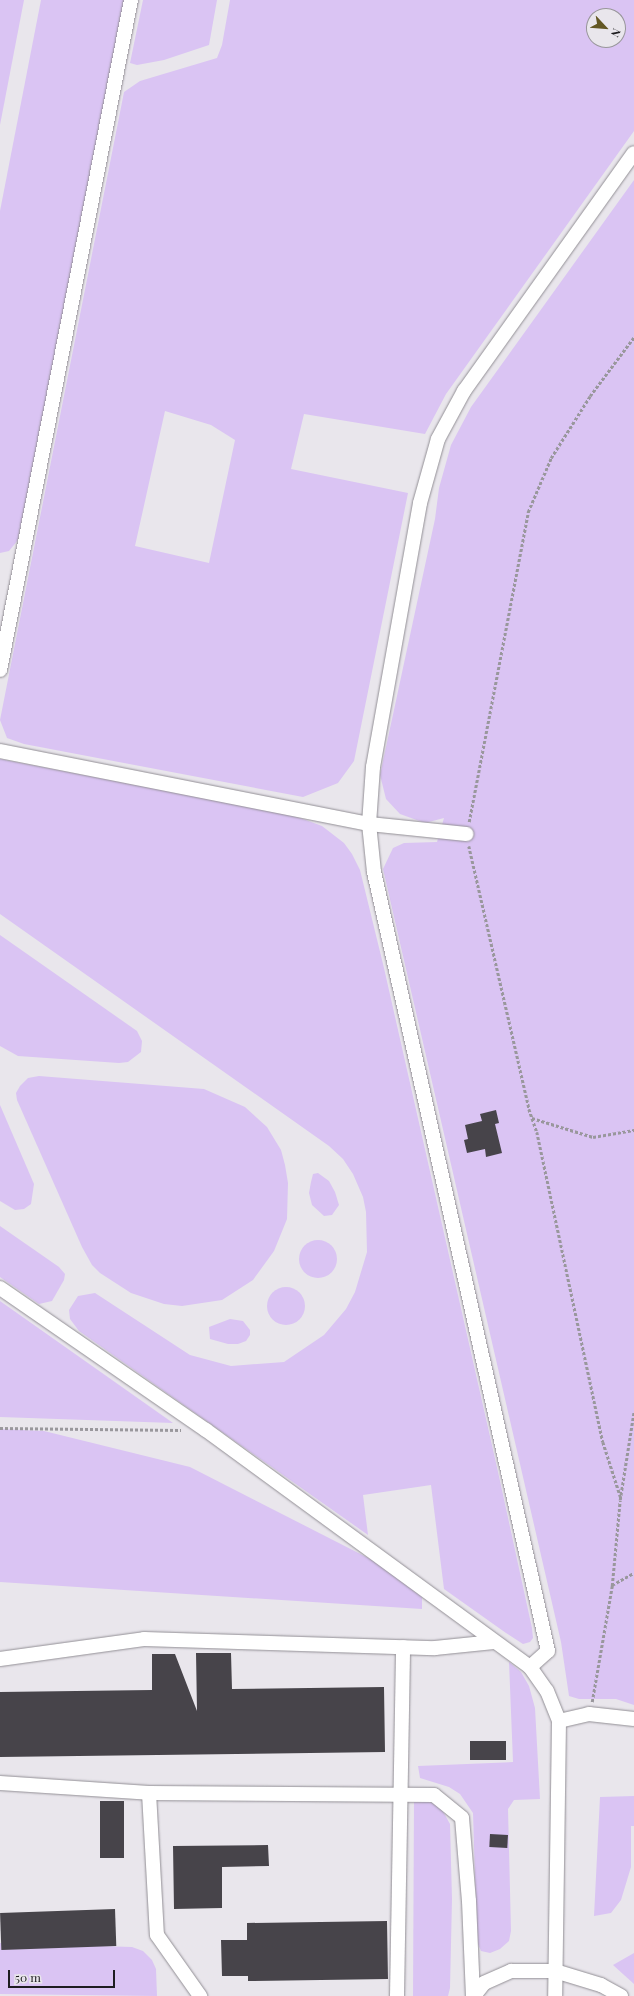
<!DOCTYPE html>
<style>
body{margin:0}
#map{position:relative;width:634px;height:1996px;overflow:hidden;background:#e9e6ec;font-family:"Playfair Display",serif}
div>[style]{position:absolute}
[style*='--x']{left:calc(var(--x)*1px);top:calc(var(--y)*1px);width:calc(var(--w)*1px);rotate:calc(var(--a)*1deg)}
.green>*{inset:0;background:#dac4f3}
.round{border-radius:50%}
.building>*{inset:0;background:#47444a;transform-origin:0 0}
.path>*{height:2.5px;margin-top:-1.25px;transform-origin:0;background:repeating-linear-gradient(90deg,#99979c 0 3px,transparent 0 5px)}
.roads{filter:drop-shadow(0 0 1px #928f95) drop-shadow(0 0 1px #928f95)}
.minor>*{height:14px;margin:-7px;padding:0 7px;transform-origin:7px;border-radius:7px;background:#fff}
span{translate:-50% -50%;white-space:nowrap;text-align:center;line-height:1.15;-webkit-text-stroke:4px #e9e6ec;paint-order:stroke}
.north{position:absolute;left:586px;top:8px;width:40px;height:40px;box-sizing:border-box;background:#e9e6ec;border:1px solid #98969a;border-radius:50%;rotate:116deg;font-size:11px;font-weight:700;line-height:16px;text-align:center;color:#1e1d20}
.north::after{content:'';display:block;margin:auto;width:14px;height:18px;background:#635724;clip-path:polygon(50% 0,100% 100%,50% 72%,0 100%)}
.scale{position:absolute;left:8px;top:1970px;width:107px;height:18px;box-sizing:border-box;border:2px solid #1e1d20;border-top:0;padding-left:5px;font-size:12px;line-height:14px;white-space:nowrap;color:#1e1d20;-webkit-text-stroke:3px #e9e6ec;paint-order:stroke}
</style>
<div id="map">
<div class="green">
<i style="clip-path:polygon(0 0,24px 0,0 125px)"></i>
<i style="clip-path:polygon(41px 0,126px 0,18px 540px,9px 551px,0 553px,0 211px)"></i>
<i style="clip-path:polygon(143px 0,217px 0,209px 45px,164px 60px,137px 65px,130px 63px)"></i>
<i style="clip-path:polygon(evenodd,230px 0,634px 0,634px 131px,446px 394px,425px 434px,304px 414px,291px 469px,408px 493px,354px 761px,338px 783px,303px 797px,24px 744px,7px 738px,0 720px,124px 92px,140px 81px,217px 58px,222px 45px,230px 0,594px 16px,618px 16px,618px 40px,594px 40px,594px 16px,230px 0,165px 411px,211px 425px,235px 440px,209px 563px,135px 546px,165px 411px)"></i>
<i style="clip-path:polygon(634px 180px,634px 1705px,616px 1699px,579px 1699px,569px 1696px,561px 1642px,383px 869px,393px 848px,404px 843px,437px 842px,444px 818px,425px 823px,400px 814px,386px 799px,380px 775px,435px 519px,439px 488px,451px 445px,471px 407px)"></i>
<i style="clip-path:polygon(0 759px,292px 815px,322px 826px,344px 843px,352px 854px,360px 870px,384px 968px,498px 1472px,532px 1628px,533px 1638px,530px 1642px,523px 1644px,506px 1633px,444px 1589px,431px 1485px,363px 1495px,368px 1535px,79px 1331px,70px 1319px,69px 1310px,78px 1296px,95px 1293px,190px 1355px,231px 1366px,284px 1362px,324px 1335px,346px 1309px,355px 1292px,367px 1252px,366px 1212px,363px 1197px,353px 1174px,343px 1159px,329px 1146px,0 914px)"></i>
<i style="clip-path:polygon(0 935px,137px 1031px,142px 1041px,141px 1052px,128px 1062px,119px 1063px,18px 1056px,0 1046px)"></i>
<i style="clip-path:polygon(39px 1076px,204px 1089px,245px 1107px,267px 1127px,281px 1150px,285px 1165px,288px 1183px,287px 1219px,274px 1251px,253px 1280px,222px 1300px,182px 1306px,164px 1304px,131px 1293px,100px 1273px,92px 1265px,82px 1247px,17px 1100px,16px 1093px,20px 1086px,28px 1078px)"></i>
<i style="clip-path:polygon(0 1105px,34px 1184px,31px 1204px,24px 1209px,15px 1210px,0 1201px)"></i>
<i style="clip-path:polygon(318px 1173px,329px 1181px,335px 1192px,339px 1205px,332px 1215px,324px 1216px,312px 1205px,309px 1193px,311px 1182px,313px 1174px)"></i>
<i style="clip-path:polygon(0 1226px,59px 1267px,65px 1274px,64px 1280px,52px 1301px,39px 1304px,0 1277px)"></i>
<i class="round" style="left:299px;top:1240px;width:38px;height:38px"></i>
<i class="round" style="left:267px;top:1287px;width:38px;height:38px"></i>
<i style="clip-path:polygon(0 1301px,173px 1423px,0 1417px)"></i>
<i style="clip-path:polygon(230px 1319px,243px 1321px,250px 1330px,250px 1335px,246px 1341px,238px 1344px,228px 1344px,210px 1339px,209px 1327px)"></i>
<i style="clip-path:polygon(0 1429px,44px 1431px,190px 1467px,376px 1562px,422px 1597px,422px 1609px,0 1582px)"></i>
<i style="clip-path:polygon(509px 1662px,521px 1672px,529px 1686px,535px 1708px,540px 1799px,514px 1800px,508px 1809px,511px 1931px,509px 1941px,500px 1949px,490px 1953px,481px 1951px,477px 1942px,473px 1813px,460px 1794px,449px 1787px,420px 1778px,418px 1766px,513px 1762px)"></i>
<i style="clip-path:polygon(634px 1796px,634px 1826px,631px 1826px,631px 1867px,621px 1900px,611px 1913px,594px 1916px,600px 1797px)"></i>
<i style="clip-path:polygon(421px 1799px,440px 1806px,450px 1824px,452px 1899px,450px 1988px,448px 1996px,413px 1996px,414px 1800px)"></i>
<i style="clip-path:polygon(0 1943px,132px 1947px,143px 1951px,152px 1960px,156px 1969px,157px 1996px,0 1994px)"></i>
<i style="clip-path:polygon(634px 1953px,634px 1984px,613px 1965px)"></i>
</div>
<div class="building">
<i style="clip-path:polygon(496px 1110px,499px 1123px,495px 1124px,502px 1153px,486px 1157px,485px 1149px,467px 1153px,464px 1140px,468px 1139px,465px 1125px,482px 1121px,480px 1114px)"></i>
<i style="clip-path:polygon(196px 1653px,231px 1653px,232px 1689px,384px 1687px,385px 1752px,0 1757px,0 1692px,152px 1690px,152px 1654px,175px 1654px,197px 1711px)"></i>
<i style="left:470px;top:1741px;width:36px;height:19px"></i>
<i style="left:100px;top:1801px;width:24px;height:57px"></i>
<i style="left:490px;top:1834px;width:18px;height:13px;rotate:3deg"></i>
<i style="clip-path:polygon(268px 1845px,269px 1866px,222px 1867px,222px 1908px,174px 1909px,173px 1846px)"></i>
<i style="left:115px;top:1909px;width:37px;height:115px;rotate:88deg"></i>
<i style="clip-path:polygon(387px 1921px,388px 1979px,248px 1981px,248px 1976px,222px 1976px,221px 1940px,247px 1940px,247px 1923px)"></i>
</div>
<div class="path">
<i style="--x:469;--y:822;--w:316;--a:-79.2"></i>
<i style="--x:528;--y:512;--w:59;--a:-66.9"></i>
<i style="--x:551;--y:458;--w:73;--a:-57.8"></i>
<i style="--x:590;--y:396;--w:74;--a:-53.3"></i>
<i style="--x:469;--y:846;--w:270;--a:77.1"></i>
<i style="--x:529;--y:1109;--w:24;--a:71"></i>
<i style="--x:537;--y:1132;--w:317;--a:78"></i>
<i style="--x:603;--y:1442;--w:59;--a:72.2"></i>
<i style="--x:532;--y:1118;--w:64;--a:17.3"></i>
<i style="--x:593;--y:1137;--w:42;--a:-9.7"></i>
<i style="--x:0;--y:1428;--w:181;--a:0.6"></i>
<i style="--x:612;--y:1585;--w:25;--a:-29"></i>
<i style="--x:592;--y:1702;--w:118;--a:-80.2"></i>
<i style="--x:612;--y:1586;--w:86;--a:-84.7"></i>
<i style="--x:620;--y:1500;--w:90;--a:-81.1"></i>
</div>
<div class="roads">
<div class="minor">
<i style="--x:0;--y:670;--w:683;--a:-78.94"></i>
<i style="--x:0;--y:751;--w:376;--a:11.2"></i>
<i style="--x:369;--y:824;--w:98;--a:5.9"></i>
<i style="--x:0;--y:1288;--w:250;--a:34.6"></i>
<i style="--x:206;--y:1430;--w:401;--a:36.2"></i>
<i style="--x:530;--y:1667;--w:29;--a:55"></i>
<i style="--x:547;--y:1691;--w:32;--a:68"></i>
<i style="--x:559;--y:1721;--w:275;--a:90.8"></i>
<i style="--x:0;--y:1659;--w:145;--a:-7.9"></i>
<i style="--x:144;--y:1639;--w:291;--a:1.8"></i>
<i style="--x:435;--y:1648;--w:59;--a:-5.8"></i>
<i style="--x:530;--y:1667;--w:24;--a:-42"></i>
<i style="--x:548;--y:1651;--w:798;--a:-102.59"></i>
<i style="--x:374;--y:872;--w:48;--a:-95.9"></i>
<i style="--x:369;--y:824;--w:57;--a:-86"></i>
<i style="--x:373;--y:767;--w:268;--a:-79.9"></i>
<i style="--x:420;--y:503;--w:66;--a:-74.3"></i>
<i style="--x:438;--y:439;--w:55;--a:-61.6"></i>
<i style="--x:464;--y:391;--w:292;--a:-54.5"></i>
<i style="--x:559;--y:1721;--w:31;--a:-13"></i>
<i style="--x:589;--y:1714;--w:45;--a:6.3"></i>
<i style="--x:0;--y:1783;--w:149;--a:3.8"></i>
<i style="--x:149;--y:1793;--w:285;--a:0.4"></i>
<i style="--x:434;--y:1795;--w:36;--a:39"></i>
<i style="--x:462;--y:1818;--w:83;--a:85.2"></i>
<i style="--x:469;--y:1901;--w:95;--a:87.6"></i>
<i style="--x:149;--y:1793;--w:142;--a:86.8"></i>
<i style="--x:157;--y:1935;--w:75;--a:54.8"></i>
<i style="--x:397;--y:1996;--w:349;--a:-89"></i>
<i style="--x:474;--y:1996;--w:16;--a:-52"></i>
<i style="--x:484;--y:1983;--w:30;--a:-24"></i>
<i style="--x:511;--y:1971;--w:44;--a:0"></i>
<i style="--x:555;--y:1971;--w:48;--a:16.9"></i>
<i style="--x:601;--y:1985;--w:23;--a:29"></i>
</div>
</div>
<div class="north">N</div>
<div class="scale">50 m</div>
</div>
